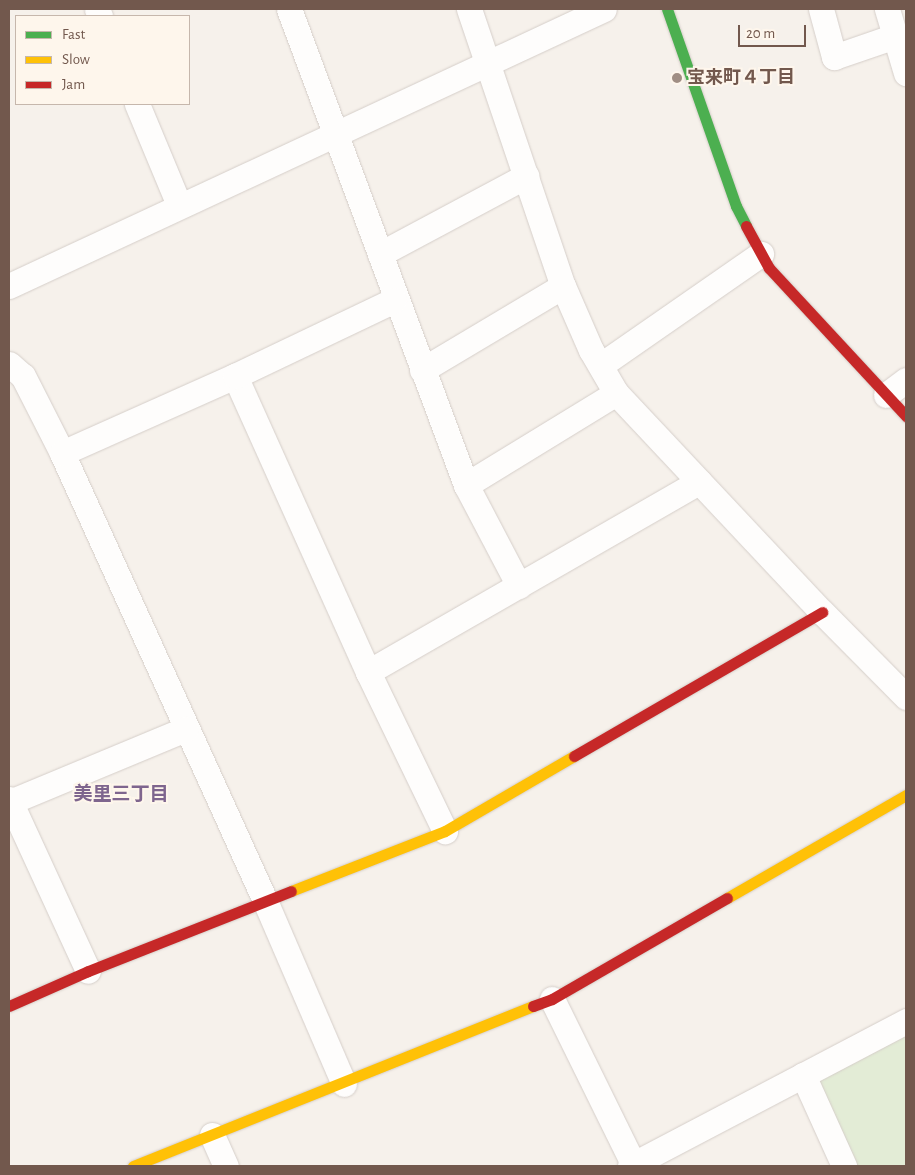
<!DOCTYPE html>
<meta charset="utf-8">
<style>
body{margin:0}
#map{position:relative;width:915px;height:1175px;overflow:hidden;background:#f6f1eb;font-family:"Alegreya Sans","Noto Sans JP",sans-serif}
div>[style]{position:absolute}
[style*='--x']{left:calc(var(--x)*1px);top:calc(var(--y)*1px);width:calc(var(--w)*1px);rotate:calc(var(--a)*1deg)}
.green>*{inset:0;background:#e3ecd6}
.roads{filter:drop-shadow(0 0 1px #d5cec9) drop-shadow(0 0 1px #d5cec9)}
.street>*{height:25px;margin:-12.5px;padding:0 12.5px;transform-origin:12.5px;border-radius:12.5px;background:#fefdfc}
.fast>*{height:11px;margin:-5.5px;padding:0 5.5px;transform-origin:5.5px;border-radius:5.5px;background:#4caf50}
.slow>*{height:11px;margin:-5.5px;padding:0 5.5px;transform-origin:5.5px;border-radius:5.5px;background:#ffc107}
.jam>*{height:11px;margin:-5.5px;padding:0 5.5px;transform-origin:5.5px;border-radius:5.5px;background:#c62828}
.dots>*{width:14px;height:14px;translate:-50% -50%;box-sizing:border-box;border:2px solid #fef6ec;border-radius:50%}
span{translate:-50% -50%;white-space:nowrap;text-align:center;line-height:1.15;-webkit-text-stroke:4px #fef6ec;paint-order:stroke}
.poi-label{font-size:18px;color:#72584d;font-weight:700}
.left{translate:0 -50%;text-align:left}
.neighbourhood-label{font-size:19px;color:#7e658e;font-weight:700}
.frame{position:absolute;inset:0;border:10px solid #72584d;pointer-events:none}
.legend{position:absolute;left:15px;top:15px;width:175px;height:90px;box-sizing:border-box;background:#fef6ec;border:1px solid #c6b7ac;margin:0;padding:6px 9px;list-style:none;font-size:15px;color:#72584d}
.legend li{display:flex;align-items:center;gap:10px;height:25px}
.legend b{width:25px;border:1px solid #c6b7ac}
.scale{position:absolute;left:738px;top:25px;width:68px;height:22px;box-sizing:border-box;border:2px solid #72584d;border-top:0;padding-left:6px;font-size:15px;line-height:18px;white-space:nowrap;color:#72584d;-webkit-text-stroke:4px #fef6ec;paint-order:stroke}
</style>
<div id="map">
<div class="green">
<i style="clip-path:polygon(906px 1036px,906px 1166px,857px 1166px,818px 1081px)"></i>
</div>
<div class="roads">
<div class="street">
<i style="--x:97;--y:9;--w:8;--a:67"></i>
<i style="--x:289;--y:9;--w:508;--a:69.6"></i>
<i style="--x:466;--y:485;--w:114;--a:62.3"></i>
<i style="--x:469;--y:9;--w:293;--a:71.3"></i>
<i style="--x:563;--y:286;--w:70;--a:66.4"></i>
<i style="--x:591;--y:350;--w:50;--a:59.8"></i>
<i style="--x:616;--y:393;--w:301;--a:46.8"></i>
<i style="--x:822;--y:612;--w:120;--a:45.3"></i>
<i style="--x:821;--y:9;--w:50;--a:74.8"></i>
<i style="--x:834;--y:57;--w:65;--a:-19"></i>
<i style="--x:887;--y:9;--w:67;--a:73.5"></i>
<i style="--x:137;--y:104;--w:109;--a:67.4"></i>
<i style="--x:380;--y:254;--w:166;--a:-28.1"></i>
<i style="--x:9;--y:286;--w:656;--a:-24.96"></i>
<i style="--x:9;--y:364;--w:18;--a:41"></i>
<i style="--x:23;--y:376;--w:86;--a:63.1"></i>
<i style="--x:62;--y:453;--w:494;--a:65.6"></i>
<i style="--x:266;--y:903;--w:197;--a:66.7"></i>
<i style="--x:601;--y:365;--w:195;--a:-34.8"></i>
<i style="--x:422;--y:370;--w:164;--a:-30.8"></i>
<i style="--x:235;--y:376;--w:325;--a:65.8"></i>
<i style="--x:368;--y:672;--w:177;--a:64.2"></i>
<i style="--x:886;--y:395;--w:25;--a:-37"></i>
<i style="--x:62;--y:453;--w:189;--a:-24"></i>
<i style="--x:235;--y:376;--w:176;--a:-25.5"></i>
<i style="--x:466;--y:485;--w:176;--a:-31.5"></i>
<i style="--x:368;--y:672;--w:382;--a:-29.9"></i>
<i style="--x:9;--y:799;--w:189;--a:65.3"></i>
<i style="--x:10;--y:802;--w:190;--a:-22.6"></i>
<i style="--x:552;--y:999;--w:186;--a:63.8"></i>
<i style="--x:803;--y:1075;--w:100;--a:65.7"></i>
<i style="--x:212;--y:1135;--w:34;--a:66"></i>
<i style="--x:630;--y:1166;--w:312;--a:-27.7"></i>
</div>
<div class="fast">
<i style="--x:667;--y:9;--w:209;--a:70.7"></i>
<i style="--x:736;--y:206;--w:22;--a:63"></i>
</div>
<div class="slow">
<i style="--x:291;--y:891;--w:165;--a:-21.3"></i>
<i style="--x:445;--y:831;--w:149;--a:-30.2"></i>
<i style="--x:727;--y:898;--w:207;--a:-29.9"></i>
<i style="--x:133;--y:1166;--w:431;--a:-21.8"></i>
</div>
<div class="jam">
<i style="--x:746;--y:226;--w:48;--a:61.3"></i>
<i style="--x:769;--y:268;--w:202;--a:47.2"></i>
<i style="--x:574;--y:756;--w:287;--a:-30.1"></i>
<i style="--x:9;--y:1006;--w:86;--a:-23.9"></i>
<i style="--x:88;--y:971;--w:218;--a:-21.5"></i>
<i style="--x:533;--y:1006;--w:20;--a:-20"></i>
<i style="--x:552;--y:999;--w:202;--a:-30"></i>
</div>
</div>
<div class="dots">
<i style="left:677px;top:78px;background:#a08e84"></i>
</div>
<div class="poi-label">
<span class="left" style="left:687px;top:78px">宝来町４丁目</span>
</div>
<div class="neighbourhood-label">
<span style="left:121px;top:795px">美里三丁目</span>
</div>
<div class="frame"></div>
<ul class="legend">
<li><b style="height:6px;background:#4caf50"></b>Fast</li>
<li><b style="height:6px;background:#ffc107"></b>Slow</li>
<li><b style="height:6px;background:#c62828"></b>Jam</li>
</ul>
<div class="scale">20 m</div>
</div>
